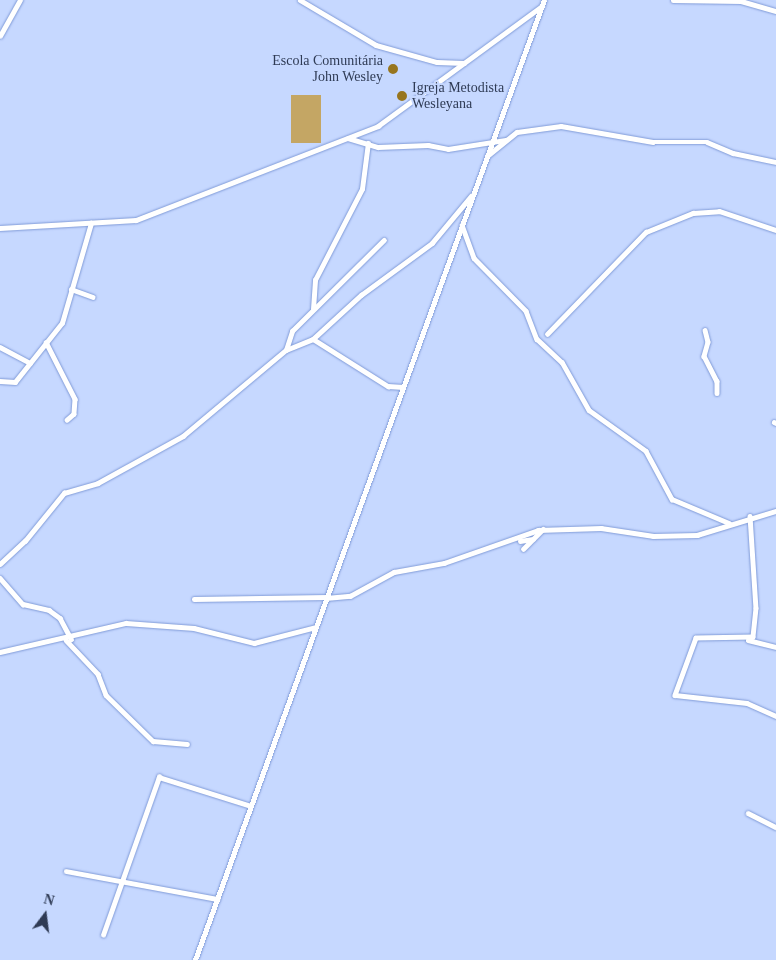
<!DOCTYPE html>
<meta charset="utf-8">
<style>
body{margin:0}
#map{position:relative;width:776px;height:960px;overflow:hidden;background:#c6d8ff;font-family:"Times New Roman",serif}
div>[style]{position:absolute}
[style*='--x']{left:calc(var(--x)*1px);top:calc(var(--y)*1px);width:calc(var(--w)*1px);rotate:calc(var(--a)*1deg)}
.green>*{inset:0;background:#c4a664;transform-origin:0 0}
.roads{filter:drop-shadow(0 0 1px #809bd8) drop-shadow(0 0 1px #809bd8)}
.minor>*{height:4.5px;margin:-2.25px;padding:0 2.25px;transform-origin:2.25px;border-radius:2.25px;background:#fff}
.dots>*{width:14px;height:14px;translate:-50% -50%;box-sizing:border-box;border:2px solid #c6d8ff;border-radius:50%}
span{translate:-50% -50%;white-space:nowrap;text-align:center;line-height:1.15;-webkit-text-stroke:4px #c6d8ff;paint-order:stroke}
.poi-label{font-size:14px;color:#2f3b55}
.right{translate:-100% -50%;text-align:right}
.left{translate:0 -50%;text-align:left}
.north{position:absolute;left:20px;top:890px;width:50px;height:50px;-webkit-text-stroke:4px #c6d8ff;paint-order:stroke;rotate:15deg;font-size:14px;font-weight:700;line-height:20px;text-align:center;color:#2f3b55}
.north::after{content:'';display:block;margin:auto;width:18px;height:22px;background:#2f3b55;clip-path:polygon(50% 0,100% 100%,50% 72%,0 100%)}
</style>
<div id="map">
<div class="green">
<i style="left:291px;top:95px;width:30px;height:48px"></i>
</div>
<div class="roads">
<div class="minor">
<i style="--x:300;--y:0;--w:88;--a:30.6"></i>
<i style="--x:376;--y:45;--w:63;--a:15.6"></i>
<i style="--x:437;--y:62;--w:27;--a:2"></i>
<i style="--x:673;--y:0;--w:68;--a:0.8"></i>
<i style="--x:741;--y:1;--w:36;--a:16"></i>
<i style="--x:0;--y:36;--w:41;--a:-60.9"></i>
<i style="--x:348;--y:138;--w:31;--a:17"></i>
<i style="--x:378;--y:147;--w:50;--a:-2.3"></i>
<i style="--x:428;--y:145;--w:20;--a:11"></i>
<i style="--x:448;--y:149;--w:58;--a:-9"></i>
<i style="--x:487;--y:156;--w:38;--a:-39"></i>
<i style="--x:517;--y:132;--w:44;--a:-7.8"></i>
<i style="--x:561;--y:126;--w:93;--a:9.9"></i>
<i style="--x:653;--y:142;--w:54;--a:0"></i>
<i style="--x:707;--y:142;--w:28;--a:23"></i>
<i style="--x:733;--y:153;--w:44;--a:11.8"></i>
<i style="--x:462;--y:225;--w:35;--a:70"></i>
<i style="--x:474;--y:258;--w:74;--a:45.5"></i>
<i style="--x:526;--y:311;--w:30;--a:69"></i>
<i style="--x:537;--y:339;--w:34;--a:43"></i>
<i style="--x:562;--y:362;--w:55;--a:60.6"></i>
<i style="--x:589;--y:410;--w:70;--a:35.7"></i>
<i style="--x:646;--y:451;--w:55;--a:61.6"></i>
<i style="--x:672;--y:499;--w:62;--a:22.8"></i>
<i style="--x:0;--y:228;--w:136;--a:-3.4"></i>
<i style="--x:136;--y:220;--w:260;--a:-21.2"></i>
<i style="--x:378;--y:126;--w:203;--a:-36.2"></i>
<i style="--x:71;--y:289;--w:23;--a:20"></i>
<i style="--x:313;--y:309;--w:29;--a:-86"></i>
<i style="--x:315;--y:280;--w:102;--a:-62.7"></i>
<i style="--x:362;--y:189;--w:46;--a:-82.6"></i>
<i style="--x:705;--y:330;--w:12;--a:76"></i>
<i style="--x:708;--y:342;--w:15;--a:106"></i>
<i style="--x:704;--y:356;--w:28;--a:63"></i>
<i style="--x:717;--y:381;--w:12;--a:90"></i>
<i style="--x:547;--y:334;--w:142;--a:-45.9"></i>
<i style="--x:646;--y:232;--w:51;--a:-22"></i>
<i style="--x:693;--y:213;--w:26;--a:-4"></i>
<i style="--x:719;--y:211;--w:60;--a:18.4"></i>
<i style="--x:313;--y:339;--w:89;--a:32.1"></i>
<i style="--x:388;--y:386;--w:15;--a:4"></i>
<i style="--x:46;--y:342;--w:64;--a:63"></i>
<i style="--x:75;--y:399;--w:15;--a:94"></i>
<i style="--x:74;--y:414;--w:9;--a:139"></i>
<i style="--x:0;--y:347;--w:34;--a:28"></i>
<i style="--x:286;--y:350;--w:20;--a:-72"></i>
<i style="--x:292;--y:331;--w:129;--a:-44.7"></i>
<i style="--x:0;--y:381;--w:15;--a:4"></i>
<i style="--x:15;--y:382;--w:75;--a:-51.5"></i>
<i style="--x:62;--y:323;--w:104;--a:-73.8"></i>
<i style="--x:774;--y:422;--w:2;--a:27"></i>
<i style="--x:750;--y:516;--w:92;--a:86.3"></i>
<i style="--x:756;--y:608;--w:29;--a:96"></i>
<i style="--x:753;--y:637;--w:57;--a:179"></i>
<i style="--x:696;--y:638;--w:61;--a:110.2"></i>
<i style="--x:675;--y:695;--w:72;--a:6.3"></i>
<i style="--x:747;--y:703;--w:32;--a:24"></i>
<i style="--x:520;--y:541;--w:13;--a:-9"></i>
<i style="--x:523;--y:549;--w:28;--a:-45"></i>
<i style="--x:0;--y:564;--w:34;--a:-43"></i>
<i style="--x:25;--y:541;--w:62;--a:-50.9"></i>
<i style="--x:64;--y:493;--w:35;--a:-16"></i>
<i style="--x:98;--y:483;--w:97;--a:-28.9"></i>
<i style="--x:183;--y:436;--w:134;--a:-39.9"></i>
<i style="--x:286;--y:350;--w:29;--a:-22"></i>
<i style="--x:313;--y:339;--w:65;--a:-42.5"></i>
<i style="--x:361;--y:295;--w:88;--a:-36.2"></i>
<i style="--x:432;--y:243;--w:61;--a:-50.3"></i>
<i style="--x:0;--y:578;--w:35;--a:49"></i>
<i style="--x:23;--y:604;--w:27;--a:13"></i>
<i style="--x:49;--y:610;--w:14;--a:36"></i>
<i style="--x:60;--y:618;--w:24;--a:62"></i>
<i style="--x:326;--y:598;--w:24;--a:-5"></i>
<i style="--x:350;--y:596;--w:50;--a:-28.6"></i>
<i style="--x:394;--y:572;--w:51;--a:-10.2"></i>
<i style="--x:444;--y:563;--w:100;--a:-19.3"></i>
<i style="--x:538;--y:530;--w:63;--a:-1.8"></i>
<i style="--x:601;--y:528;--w:53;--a:8.7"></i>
<i style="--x:653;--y:536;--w:44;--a:-1.3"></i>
<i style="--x:697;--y:535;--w:83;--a:-16.9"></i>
<i style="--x:194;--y:599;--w:133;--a:-0.9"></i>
<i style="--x:66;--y:640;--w:47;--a:46.7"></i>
<i style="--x:98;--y:674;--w:22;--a:69"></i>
<i style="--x:106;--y:695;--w:66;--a:44.4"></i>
<i style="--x:153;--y:741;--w:34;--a:5"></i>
<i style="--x:748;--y:640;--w:29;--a:14"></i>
<i style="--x:0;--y:652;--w:129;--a:-13"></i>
<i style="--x:126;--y:623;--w:68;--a:4.2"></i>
<i style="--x:194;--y:628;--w:62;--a:14"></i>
<i style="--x:254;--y:643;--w:64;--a:-14.5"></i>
<i style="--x:748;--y:813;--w:31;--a:27"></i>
<i style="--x:66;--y:871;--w:154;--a:10.5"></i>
<i style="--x:103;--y:935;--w:168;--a:-70.5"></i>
<i style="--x:159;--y:777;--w:96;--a:17.5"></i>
<i style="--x:195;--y:960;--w:1021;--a:-70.02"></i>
</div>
</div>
<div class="dots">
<i style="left:393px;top:69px;background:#97751e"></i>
<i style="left:402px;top:96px;background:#97751e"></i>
</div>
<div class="poi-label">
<span class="right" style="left:383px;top:69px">Escola Comunitária<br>John Wesley</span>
<span class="left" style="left:412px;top:96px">Igreja Metodista<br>Wesleyana</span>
</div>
<div class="north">N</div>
</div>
